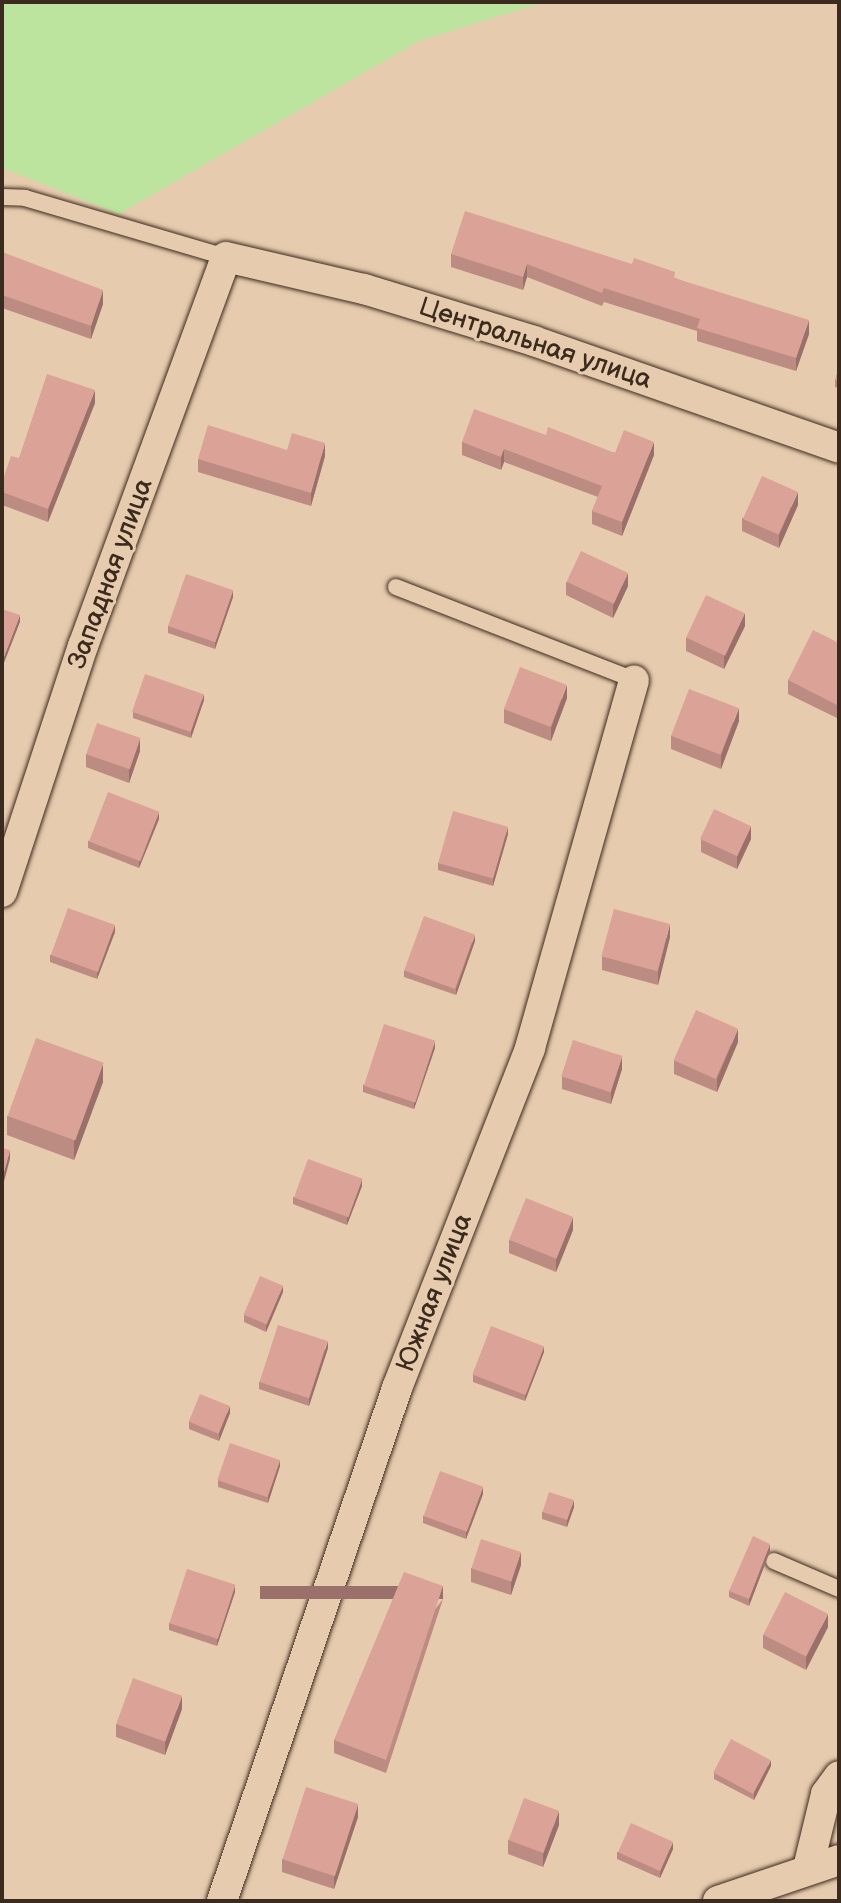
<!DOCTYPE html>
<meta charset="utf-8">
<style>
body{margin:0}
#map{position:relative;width:841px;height:1903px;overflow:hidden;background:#e7cbae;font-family:"Balsamiq Sans",sans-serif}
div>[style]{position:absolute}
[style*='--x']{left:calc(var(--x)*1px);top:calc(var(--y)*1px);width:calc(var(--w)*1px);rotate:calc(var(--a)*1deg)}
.green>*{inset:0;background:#bde49f}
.roads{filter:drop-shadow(0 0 2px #3b2a1e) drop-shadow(0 0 2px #3b2a1e)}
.lane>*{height:16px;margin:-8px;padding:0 8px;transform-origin:8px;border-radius:8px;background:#e7cbae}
.street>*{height:30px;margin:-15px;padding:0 15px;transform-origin:15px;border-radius:15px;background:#e7cbae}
.wall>*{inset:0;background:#bc8b82}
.shaded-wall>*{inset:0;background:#99716a;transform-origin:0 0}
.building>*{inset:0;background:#dba297;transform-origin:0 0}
span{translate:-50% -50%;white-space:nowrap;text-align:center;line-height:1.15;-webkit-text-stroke:6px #e7cbae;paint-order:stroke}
.street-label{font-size:26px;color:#3b2a1e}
.frame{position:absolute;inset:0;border:4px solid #3b2a1e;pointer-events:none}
</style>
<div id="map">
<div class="green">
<i style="clip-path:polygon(2px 2px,545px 2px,419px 41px,119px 214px,2px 168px)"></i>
</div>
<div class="roads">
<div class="lane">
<i style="--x:2;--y:197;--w:23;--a:2"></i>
<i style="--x:25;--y:198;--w:209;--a:16.4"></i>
<i style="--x:396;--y:587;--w:256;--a:21.3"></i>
<i style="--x:774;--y:1561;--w:71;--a:23.3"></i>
</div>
<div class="street">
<i style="--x:2;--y:892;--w:259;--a:-71.8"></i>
<i style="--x:83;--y:646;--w:414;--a:-69.8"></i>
<i style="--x:226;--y:257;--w:142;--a:13.1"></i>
<i style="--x:364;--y:289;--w:178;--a:17"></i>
<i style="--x:534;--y:341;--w:323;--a:19.3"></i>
<i style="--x:808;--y:1868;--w:76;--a:-76.3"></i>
<i style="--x:826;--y:1794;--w:22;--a:-54"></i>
<i style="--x:222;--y:1901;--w:542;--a:-71.16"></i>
<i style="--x:397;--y:1388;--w:365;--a:-68.6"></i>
<i style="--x:530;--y:1048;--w:382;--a:-74.2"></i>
<i style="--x:718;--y:1901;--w:128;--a:-18.7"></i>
</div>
</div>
<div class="wall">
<i style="clip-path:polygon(2px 252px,103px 304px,91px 339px,2px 308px)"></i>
<i style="clip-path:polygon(451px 254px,675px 278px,809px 334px,796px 371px,697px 341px,697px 331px,604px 302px,602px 306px,527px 277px,523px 290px,451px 267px)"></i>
<i style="clip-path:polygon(839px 367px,839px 388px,835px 387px,835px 380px)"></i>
<i style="clip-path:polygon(95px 403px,48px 522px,2px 505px,2px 482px,19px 458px)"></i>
<i style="clip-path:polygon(546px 435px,615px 453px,654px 455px,622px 536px,592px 524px,592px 511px,598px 497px,504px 462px,501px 470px,462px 455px,462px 442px)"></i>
<i style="clip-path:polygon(287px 450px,325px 456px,311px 506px,198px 472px,198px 459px)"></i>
<i style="clip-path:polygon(798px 505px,779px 548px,742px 531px,742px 518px)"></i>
<i style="clip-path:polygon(566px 582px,628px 586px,613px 618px,566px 595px)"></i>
<i style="clip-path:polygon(233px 597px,215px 649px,168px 633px,168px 626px)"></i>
<i style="clip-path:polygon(745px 626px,724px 669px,686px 651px,686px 638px)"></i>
<i style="clip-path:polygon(839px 643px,839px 719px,788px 694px,788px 680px)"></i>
<i style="clip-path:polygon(567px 698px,551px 741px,504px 723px,504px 709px)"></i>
<i style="clip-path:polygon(204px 700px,191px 738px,133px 718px,133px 712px)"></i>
<i style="clip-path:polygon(739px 721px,721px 769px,671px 749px,671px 736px)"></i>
<i style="clip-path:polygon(140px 751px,129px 783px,86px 767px,86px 754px)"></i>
<i style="clip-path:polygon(159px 819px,139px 868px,88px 848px,88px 841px)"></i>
<i style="clip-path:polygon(508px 834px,493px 886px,438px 870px,438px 863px)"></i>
<i style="clip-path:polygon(701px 839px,751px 839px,737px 869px,701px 852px)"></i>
<i style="clip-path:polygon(115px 932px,97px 979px,50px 962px,50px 955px)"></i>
<i style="clip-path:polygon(670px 937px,658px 985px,602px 970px,602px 956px)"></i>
<i style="clip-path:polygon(475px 941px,456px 995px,404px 977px,404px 970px)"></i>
<i style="clip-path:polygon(738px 1042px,717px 1092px,674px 1074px,674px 1060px)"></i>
<i style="clip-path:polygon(435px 1048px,414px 1109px,363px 1092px,363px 1085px)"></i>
<i style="clip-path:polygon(622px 1069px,611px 1104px,562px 1089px,562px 1076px)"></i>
<i style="clip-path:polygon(103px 1082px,74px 1160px,7px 1135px,7px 1116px)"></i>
<i style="clip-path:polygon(362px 1186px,347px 1225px,293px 1204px,293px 1197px)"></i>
<i style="clip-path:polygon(573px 1230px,556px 1272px,509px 1253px,509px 1240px)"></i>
<i style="clip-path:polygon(283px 1292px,266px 1332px,244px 1322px,244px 1315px)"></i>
<i style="clip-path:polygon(328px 1348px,309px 1406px,259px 1389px,259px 1382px)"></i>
<i style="clip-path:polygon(544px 1352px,525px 1401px,473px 1382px,473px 1375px)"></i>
<i style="clip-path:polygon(230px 1413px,219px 1441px,189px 1429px,189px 1422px)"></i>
<i style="clip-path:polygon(280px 1466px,268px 1503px,218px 1487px,218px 1480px)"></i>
<i style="clip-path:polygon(483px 1494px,466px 1539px,423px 1523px,423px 1516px)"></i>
<i style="clip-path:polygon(574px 1507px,567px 1527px,542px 1519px,542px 1512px)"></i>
<i style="clip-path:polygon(770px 1551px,749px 1606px,729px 1597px,729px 1591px)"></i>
<i style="clip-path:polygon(521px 1565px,511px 1595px,471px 1582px,471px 1568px)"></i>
<i style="clip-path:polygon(235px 1592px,217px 1646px,169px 1630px,169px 1623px)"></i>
<i style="clip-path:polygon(443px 1599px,386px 1773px,334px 1753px,334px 1740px)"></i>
<i style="clip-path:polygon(828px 1627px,806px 1670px,763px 1648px,763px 1635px)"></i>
<i style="clip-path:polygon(182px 1709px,165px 1755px,116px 1737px,116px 1724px)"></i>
<i style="clip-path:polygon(771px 1766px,754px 1800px,714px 1779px,714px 1773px)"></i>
<i style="clip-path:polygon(358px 1817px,334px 1889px,282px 1872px,282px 1859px)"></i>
<i style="clip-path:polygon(559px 1825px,543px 1867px,508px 1854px,508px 1840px)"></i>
<i style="clip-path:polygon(673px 1849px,660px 1878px,617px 1859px,617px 1852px)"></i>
</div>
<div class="shaded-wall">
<i style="clip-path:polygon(527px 264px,527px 277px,523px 290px,523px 277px)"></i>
<i style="clip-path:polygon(103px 290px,103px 304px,91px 339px,91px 326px)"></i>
<i style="clip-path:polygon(809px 320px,809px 334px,796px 371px,796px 358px)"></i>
<i style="clip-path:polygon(95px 390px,95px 403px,48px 522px,48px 509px)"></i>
<i style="clip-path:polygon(654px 442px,654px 455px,622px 536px,622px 522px)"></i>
<i style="clip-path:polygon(325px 443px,325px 456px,311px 506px,311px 493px)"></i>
<i style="clip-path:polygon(504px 449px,504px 462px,501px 470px,501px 457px)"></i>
<i style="clip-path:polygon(798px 492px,798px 505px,779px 548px,779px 535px)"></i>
<i style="clip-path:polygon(628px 573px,628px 586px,613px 618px,613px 605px)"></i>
<i style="clip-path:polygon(233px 590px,233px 597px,215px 649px,215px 642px)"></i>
<i style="clip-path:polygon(745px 613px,745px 626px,724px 669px,724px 656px)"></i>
<i style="clip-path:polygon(20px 615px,20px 622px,2px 668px,2px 662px)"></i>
<i style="clip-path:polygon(567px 685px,567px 698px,551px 741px,551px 728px)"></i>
<i style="clip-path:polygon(204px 694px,204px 700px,191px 738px,191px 731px)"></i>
<i style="clip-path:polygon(739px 708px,739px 721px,721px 769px,721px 755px)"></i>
<i style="clip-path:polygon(140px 738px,140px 751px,129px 783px,129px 770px)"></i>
<i style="clip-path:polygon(159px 812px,159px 819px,139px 868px,139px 861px)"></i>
<i style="clip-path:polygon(751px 826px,751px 839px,737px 869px,737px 856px)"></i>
<i style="clip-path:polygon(508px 827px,508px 834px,493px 886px,493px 879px)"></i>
<i style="clip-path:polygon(670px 924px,670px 937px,658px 985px,658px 972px)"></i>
<i style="clip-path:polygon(115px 925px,115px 932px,97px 979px,97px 973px)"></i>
<i style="clip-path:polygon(475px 935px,475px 941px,456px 995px,456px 989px)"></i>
<i style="clip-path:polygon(738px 1029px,738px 1042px,717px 1092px,717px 1079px)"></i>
<i style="clip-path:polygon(435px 1041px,435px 1048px,414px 1109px,414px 1102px)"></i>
<i style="clip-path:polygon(622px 1056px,622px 1069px,611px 1104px,611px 1090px)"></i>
<i style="clip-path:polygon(103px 1063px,103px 1082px,74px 1160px,74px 1141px)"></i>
<i style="clip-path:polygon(10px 1150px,10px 1159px,2px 1189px,2px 1179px)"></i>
<i style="clip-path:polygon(362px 1179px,362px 1186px,347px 1225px,347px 1218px)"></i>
<i style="clip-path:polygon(573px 1217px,573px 1230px,556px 1272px,556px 1259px)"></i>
<i style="clip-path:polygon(283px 1286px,283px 1292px,266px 1332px,266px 1325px)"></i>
<i style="clip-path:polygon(328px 1341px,328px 1348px,309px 1406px,309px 1399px)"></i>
<i style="clip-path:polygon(544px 1346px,544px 1352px,525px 1401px,525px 1395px)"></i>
<i style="clip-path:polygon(230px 1406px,230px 1413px,219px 1441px,219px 1434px)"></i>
<i style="clip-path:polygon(280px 1460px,280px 1466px,268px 1503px,268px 1496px)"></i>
<i style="clip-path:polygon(483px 1487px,483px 1494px,466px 1539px,466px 1532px)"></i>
<i style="clip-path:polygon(574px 1500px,574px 1507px,567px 1527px,567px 1520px)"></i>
<i style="clip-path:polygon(770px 1544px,770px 1551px,749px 1606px,749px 1599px)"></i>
<i style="clip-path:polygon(521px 1552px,521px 1565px,511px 1595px,511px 1582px)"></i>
<i style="clip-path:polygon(235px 1585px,235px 1592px,217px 1646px,217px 1639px)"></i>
<i style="left:443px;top:1586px;width:13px;height:183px;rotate:90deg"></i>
<i style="clip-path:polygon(828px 1614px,828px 1627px,806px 1670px,806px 1657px)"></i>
<i style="clip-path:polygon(182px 1696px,182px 1709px,165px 1755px,165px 1742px)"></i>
<i style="clip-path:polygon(771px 1760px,771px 1766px,754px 1800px,754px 1793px)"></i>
<i style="clip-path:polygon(358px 1804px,358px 1817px,334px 1889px,334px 1876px)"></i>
<i style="clip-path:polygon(559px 1811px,559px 1825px,543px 1867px,543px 1854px)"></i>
<i style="clip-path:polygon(673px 1842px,673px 1849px,660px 1878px,660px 1872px)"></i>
</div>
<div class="building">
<i style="clip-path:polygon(465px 211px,632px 264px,634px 258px,675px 272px,674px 278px,809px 320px,796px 358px,697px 328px,700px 319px,604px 288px,602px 293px,527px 264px,523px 277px,451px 254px)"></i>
<i style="clip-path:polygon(2px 252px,103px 290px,91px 326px,2px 295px)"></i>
<i style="clip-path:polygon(839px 367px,839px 381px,835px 380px)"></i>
<i style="clip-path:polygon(47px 374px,95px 390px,48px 509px,2px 492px,2px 482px,11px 456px,19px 458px)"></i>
<i style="clip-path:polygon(474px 409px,546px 435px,548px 427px,615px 453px,624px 430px,654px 442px,622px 522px,592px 511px,602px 486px,504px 449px,501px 457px,462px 442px)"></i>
<i style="clip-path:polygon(208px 425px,287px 450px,292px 433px,325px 443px,311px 493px,198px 459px)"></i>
<i style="left:762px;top:476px;width:39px;height:47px;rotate:24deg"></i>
<i style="left:581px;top:551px;width:52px;height:34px;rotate:25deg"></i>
<i style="left:186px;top:574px;width:50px;height:55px;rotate:19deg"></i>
<i style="left:706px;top:595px;width:43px;height:47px;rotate:25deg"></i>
<i style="clip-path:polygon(2px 609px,20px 615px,2px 662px)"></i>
<i style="clip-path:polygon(813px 630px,839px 643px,839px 706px,788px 680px)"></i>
<i style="left:520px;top:667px;width:50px;height:45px;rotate:21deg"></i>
<i style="left:145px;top:674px;width:62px;height:40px;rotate:19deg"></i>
<i style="left:689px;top:689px;width:53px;height:50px;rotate:21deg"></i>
<i style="left:97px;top:723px;width:46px;height:33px;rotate:19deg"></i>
<i style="left:108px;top:792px;width:55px;height:53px;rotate:21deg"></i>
<i style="left:714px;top:809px;width:41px;height:33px;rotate:25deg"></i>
<i style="left:453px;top:811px;width:57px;height:54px;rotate:16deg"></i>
<i style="left:68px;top:908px;width:50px;height:50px;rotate:20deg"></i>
<i style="left:614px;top:909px;width:58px;height:49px;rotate:15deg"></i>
<i style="left:424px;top:916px;width:54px;height:58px;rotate:20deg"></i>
<i style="left:696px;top:1010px;width:46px;height:55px;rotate:24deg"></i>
<i style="left:384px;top:1024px;width:54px;height:65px;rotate:18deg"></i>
<i style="left:36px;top:1038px;width:72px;height:83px;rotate:20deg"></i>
<i style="left:573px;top:1040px;width:52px;height:38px;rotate:18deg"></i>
<i style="clip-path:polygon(2px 1148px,10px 1150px,2px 1179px)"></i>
<i style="left:308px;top:1159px;width:58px;height:41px;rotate:20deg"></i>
<i style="left:526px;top:1198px;width:51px;height:45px;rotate:22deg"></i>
<i style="left:260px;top:1276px;width:25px;height:42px;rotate:23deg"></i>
<i style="left:278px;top:1325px;width:52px;height:60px;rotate:18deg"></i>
<i style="left:491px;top:1326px;width:57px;height:52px;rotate:21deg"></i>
<i style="left:200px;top:1394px;width:32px;height:30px;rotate:22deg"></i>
<i style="left:230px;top:1443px;width:53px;height:39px;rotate:19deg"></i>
<i style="left:440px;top:1471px;width:46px;height:48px;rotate:20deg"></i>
<i style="left:549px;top:1492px;width:26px;height:21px;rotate:18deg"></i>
<i style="clip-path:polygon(753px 1536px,770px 1544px,749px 1599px,729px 1591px)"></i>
<i style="left:481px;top:1539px;width:42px;height:31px;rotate:18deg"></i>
<i style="left:187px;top:1569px;width:51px;height:57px;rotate:18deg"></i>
<i style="clip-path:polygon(404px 1572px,443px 1586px,386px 1760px,334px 1740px)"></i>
<i style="left:785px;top:1592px;width:48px;height:48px;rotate:27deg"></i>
<i style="left:133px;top:1678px;width:52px;height:49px;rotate:20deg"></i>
<i style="left:731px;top:1739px;width:45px;height:38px;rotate:28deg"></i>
<i style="left:306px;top:1787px;width:55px;height:76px;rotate:18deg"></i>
<i style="left:524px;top:1798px;width:37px;height:45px;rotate:20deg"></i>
<i style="left:631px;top:1823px;width:46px;height:32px;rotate:24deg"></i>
</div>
<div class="street-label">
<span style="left:535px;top:344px;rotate:18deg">Центральная улица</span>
<span style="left:111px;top:574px;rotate:-70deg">Западная улица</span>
<span style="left:435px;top:1293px;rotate:-69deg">Южная улица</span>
</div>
<div class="frame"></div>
</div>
